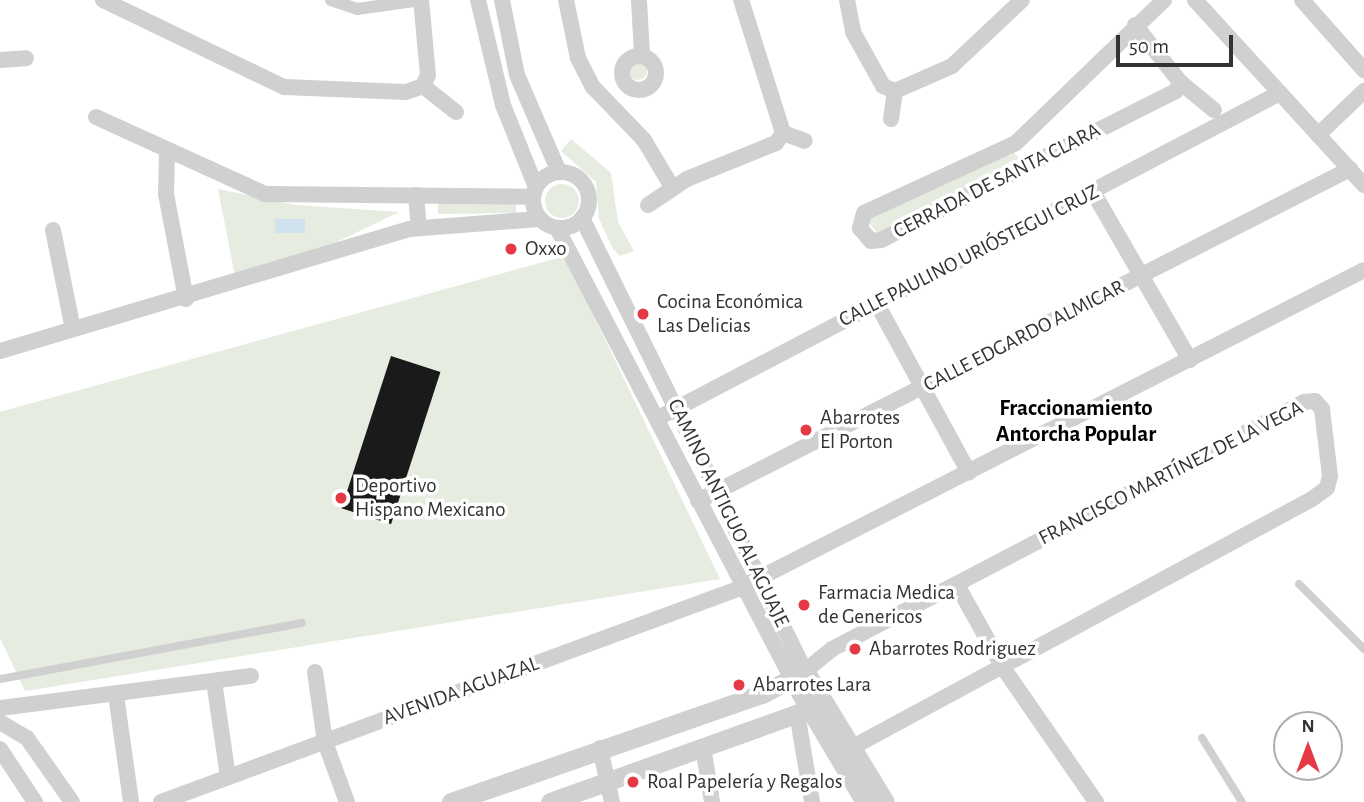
<!DOCTYPE html>
<meta charset="utf-8">
<style>
body{margin:0}
#map{position:relative;width:1364px;height:802px;overflow:hidden;background:#fff;font-family:"Alegreya Sans",sans-serif}
div>[style]{position:absolute}
[style*='--x']{left:calc(var(--x)*1px);top:calc(var(--y)*1px);width:calc(var(--w)*1px);rotate:calc(var(--a)*1deg)}
.green>*{inset:0;background:#e6ecdf}
.round{border-radius:50%}
.water>*{inset:0;background:#cfe2ee;transform-origin:0 0}
.building>*{inset:0;background:#1a1a1a;transform-origin:0 0}
.service>*{height:8px;margin:-4px;padding:0 4px;transform-origin:4px;border-radius:4px;background:#d0d0d0}
.pedestrian>*{height:12px;margin:-6px;padding:0 6px;transform-origin:6px;border-radius:6px;background:#d0d0d0}
.minor>*{height:16px;margin:-8px;padding:0 8px;transform-origin:8px;border-radius:8px;background:#d0d0d0}
.minor>.ring{margin:-8px;padding:0;box-sizing:content-box;background:none;border:16px solid #d0d0d0;border-radius:50%}
.tertiary>*{height:19px;margin:-9.5px;padding:0 9.5px;transform-origin:9.5px;border-radius:9.5px;background:#d0d0d0}
.dots>*{width:19px;height:19px;translate:-50% -50%;box-sizing:border-box;border:4px solid #fff;border-radius:50%}
span{translate:-50% -50%;white-space:nowrap;text-align:center;line-height:1.15;-webkit-text-stroke:7px #fff;paint-order:stroke}
.street-label{font-size:21px;color:#333}
.poi-label{font-size:21px;color:#333}
.left{translate:0 -50%;text-align:left}
.neighbourhood-label{font-size:23px;color:#000;font-weight:700}
.north{position:absolute;left:1273px;top:711px;width:70px;height:70px;box-sizing:border-box;background:#fff;border:2px solid #adadad;border-radius:50%;rotate:0deg;font-size:19px;font-weight:700;line-height:28px;text-align:center;color:#333}
.north::after{content:'';display:block;margin:auto;width:24px;height:32px;background:#e63946;clip-path:polygon(50% 0,100% 100%,50% 72%,0 100%)}
.scale{position:absolute;left:1116px;top:35px;width:117px;height:32px;box-sizing:border-box;border:4px solid #333;border-top:0;padding-left:9px;font-size:21px;line-height:24px;white-space:nowrap;color:#333;-webkit-text-stroke:5px #fff;paint-order:stroke}
</style>
<div id="map">
<div class="green">
<i class="round" style="left:629px;top:62px;width:18px;height:18px"></i>
<i style="clip-path:polygon(571px 139px,611px 173px,618px 222px,634px 251px,620px 256px,613px 249px,599px 219px,596px 182px,561px 151px)"></i>
<i style="clip-path:polygon(1014px 153px,1023px 162px,880px 236px,866px 219px)"></i>
<i class="round" style="left:545px;top:184px;width:34px;height:34px"></i>
<i style="clip-path:polygon(218px 189px,296px 205px,399px 212px,310px 255px,235px 276px)"></i>
<i style="clip-path:polygon(438px 200px,516px 204px,516px 213px,438px 214px)"></i>
<i style="clip-path:polygon(565px 256px,720px 579px,25px 691px,0 638px,0 412px)"></i>
</div>
<div class="water">
<i style="left:305px;top:219px;width:14px;height:30px;rotate:90deg"></i>
</div>
<div class="building">
<i style="left:391px;top:356px;width:52px;height:160px;rotate:18deg"></i>
</div>
<div class="service">
<i style="--x:1299;--y:584;--w:92;--a:45"></i>
<i style="--x:0;--y:679;--w:307;--a:-10.5"></i>
<i style="--x:1202;--y:738;--w:75;--a:58"></i>
</div>
<div class="pedestrian">
<i style="--x:331;--y:0;--w:28;--a:19"></i>
<i style="--x:357;--y:9;--w:65;--a:-8"></i>
</div>
<div class="minor">
<i style="--x:103;--y:0;--w:201;--a:25.7"></i>
<i style="--x:284;--y:87;--w:122;--a:2.3"></i>
<i style="--x:406;--y:92;--w:18;--a:-19"></i>
<i style="--x:423;--y:86;--w:12;--a:-66"></i>
<i style="--x:428;--y:75;--w:75;--a:-95.3"></i>
<i style="--x:478;--y:0;--w:108;--a:76.6"></i>
<i style="--x:503;--y:105;--w:88;--a:68.1"></i>
<i style="--x:502;--y:0;--w:76;--a:78.7"></i>
<i style="--x:517;--y:75;--w:106;--a:66.6"></i>
<i style="--x:566;--y:0;--w:59;--a:78.3"></i>
<i style="--x:578;--y:58;--w:33;--a:63"></i>
<i style="--x:593;--y:87;--w:74;--a:46.1"></i>
<i style="--x:644;--y:140;--w:55;--a:59.2"></i>
<i style="--x:639;--y:0;--w:55;--a:86.9"></i>
<i style="--x:847;--y:0;--w:33;--a:79"></i>
<i style="--x:853;--y:32;--w:62;--a:60.9"></i>
<i style="--x:883;--y:86;--w:13;--a:23"></i>
<i style="--x:895;--y:91;--w:62;--a:-23.7"></i>
<i style="--x:952;--y:66;--w:96;--a:-43.3"></i>
<i style="--x:1164;--y:0;--w:206;--a:136"></i>
<i style="--x:1016;--y:143;--w:167;--a:155.3"></i>
<i style="--x:864;--y:213;--w:16;--a:105"></i>
<i style="--x:860;--y:228;--w:17;--a:50"></i>
<i style="--x:871;--y:241;--w:10;--a:-6"></i>
<i style="--x:881;--y:240;--w:330;--a:-26.8"></i>
<i style="--x:1176;--y:91;--w:10;--a:-66"></i>
<i style="--x:1195;--y:0;--w:251;--a:47.6"></i>
<i style="--x:1302;--y:0;--w:94;--a:48.5"></i>
<i style="--x:1135;--y:25;--w:73;--a:51.7"></i>
<i class="ring" style="left:622px;top:56px;width:18px;height:18px"></i>
<i style="--x:0;--y:60;--w:26;--a:-4"></i>
<i style="--x:1180;--y:82;--w:44;--a:39.5"></i>
<i style="--x:423;--y:86;--w:42;--a:38.2"></i>
<i style="--x:96;--y:117;--w:186;--a:24.5"></i>
<i style="--x:265;--y:194;--w:268;--a:0.6"></i>
<i style="--x:891;--y:119;--w:28;--a:-82"></i>
<i style="--x:783;--y:133;--w:23;--a:20"></i>
<i style="--x:1318;--y:135;--w:64;--a:-43.7"></i>
<i style="--x:167;--y:153;--w:41;--a:91.4"></i>
<i style="--x:166;--y:194;--w:107;--a:79.2"></i>
<i class="ring" style="left:533px;top:172px;width:40px;height:40px"></i>
<i style="--x:1093;--y:192;--w:194;--a:60"></i>
<i style="--x:416;--y:195;--w:32;--a:85"></i>
<i style="--x:648;--y:205;--w:47;--a:-33.7"></i>
<i style="--x:687;--y:179;--w:96;--a:-22"></i>
<i style="--x:776;--y:143;--w:12;--a:-55"></i>
<i style="--x:783;--y:133;--w:139;--a:-107.5"></i>
<i style="--x:582;--y:218;--w:505;--a:63.79"></i>
<i style="--x:805;--y:671;--w:35;--a:-39"></i>
<i style="--x:832;--y:649;--w:533;--a:-27.62"></i>
<i style="--x:1304;--y:402;--w:11;--a:-5"></i>
<i style="--x:1315;--y:401;--w:11;--a:49"></i>
<i style="--x:1322;--y:409;--w:67;--a:83.2"></i>
<i style="--x:1330;--y:476;--w:12;--a:104"></i>
<i style="--x:1327;--y:488;--w:19;--a:144"></i>
<i style="--x:1312;--y:499;--w:524;--a:151.63"></i>
<i style="--x:557;--y:228;--w:509;--a:62.48"></i>
<i style="--x:53;--y:230;--w:101;--a:78.6"></i>
<i style="--x:877;--y:304;--w:192;--a:61.4"></i>
<i style="--x:0;--y:351;--w:427;--a:-16.6"></i>
<i style="--x:409;--y:229;--w:131;--a:-4.4"></i>
<i style="--x:658;--y:418;--w:702;--a:-27.59"></i>
<i style="--x:698;--y:501;--w:732;--a:-26.99"></i>
<i style="--x:957;--y:585;--w:96;--a:60.8"></i>
<i style="--x:1004;--y:669;--w:162;--a:55.3"></i>
<i style="--x:315;--y:672;--w:71;--a:81.9"></i>
<i style="--x:325;--y:742;--w:64;--a:69.9"></i>
<i style="--x:214;--y:681;--w:97;--a:81.7"></i>
<i style="--x:116;--y:695;--w:108;--a:82"></i>
<i style="--x:0;--y:708;--w:253;--a:-7.3"></i>
<i style="--x:797;--y:713;--w:90;--a:80.4"></i>
<i style="--x:0;--y:722;--w:31;--a:31"></i>
<i style="--x:27;--y:738;--w:78;--a:54.9"></i>
<i style="--x:703;--y:747;--w:56;--a:80.7"></i>
<i style="--x:600;--y:748;--w:55;--a:77.5"></i>
<i style="--x:0;--y:749;--w:64;--a:56.6"></i>
<i style="--x:161;--y:802;--w:617;--a:-20.28"></i>
<i style="--x:740;--y:588;--w:700;--a:-27"></i>
</div>
<div class="tertiary">
<i style="--x:792;--y:679;--w:143;--a:59.3"></i>
<i style="--x:451;--y:802;--w:329;--a:-19.2"></i>
<i style="--x:762;--y:694;--w:49;--a:-28.1"></i>
<i style="--x:805;--y:671;--w:153;--a:58.6"></i>
<i style="--x:550;--y:802;--w:290;--a:-19.7"></i>
</div>
<div class="dots">
<i style="left:511px;top:249px;background:#e63946"></i>
<i style="left:643px;top:314px;background:#e63946"></i>
<i style="left:806px;top:430px;background:#e63946"></i>
<i style="left:341px;top:498px;background:#e63946"></i>
<i style="left:804px;top:605px;background:#e63946"></i>
<i style="left:855px;top:649px;background:#e63946"></i>
<i style="left:739px;top:685px;background:#e63946"></i>
<i style="left:633px;top:782px;background:#e63946"></i>
</div>
<div class="street-label">
<span style="left:997px;top:181px;rotate:-27deg">CERRADA DE SANTA CLARA</span>
<span style="left:969px;top:256px;rotate:-27deg">CALLE PAULINO URIÓSTEGUI CRUZ</span>
<span style="left:1024px;top:336px;rotate:-27deg">CALLE EDGARDO ALMICAR</span>
<span style="left:1171px;top:473px;rotate:-27deg">FRANCISCO MARTÍNEZ DE LA VEGA</span>
<span style="left:728px;top:513px;rotate:64deg">CAMINO ANTIGUO AL AGUAJE</span>
<span style="left:461px;top:691px;rotate:-20deg">AVENIDA AGUAZAL</span>
</div>
<div class="poi-label">
<span class="left" style="left:525px;top:249px">Oxxo</span>
<span class="left" style="left:657px;top:314px">Cocina Económica<br>Las Delicias</span>
<span class="left" style="left:820px;top:430px">Abarrotes<br>El Porton</span>
<span class="left" style="left:355px;top:498px">Deportivo<br>Hispano Mexicano</span>
<span class="left" style="left:818px;top:605px">Farmacia Medica<br>de Genericos</span>
<span class="left" style="left:869px;top:649px">Abarrotes Rodriguez</span>
<span class="left" style="left:753px;top:685px">Abarrotes Lara</span>
<span class="left" style="left:647px;top:782px">Roal Papelería y Regalos</span>
</div>
<div class="neighbourhood-label">
<span style="left:1076px;top:422px">Fraccionamiento<br>Antorcha Popular</span>
</div>
<div class="north">N</div>
<div class="scale">50 m</div>
</div>
